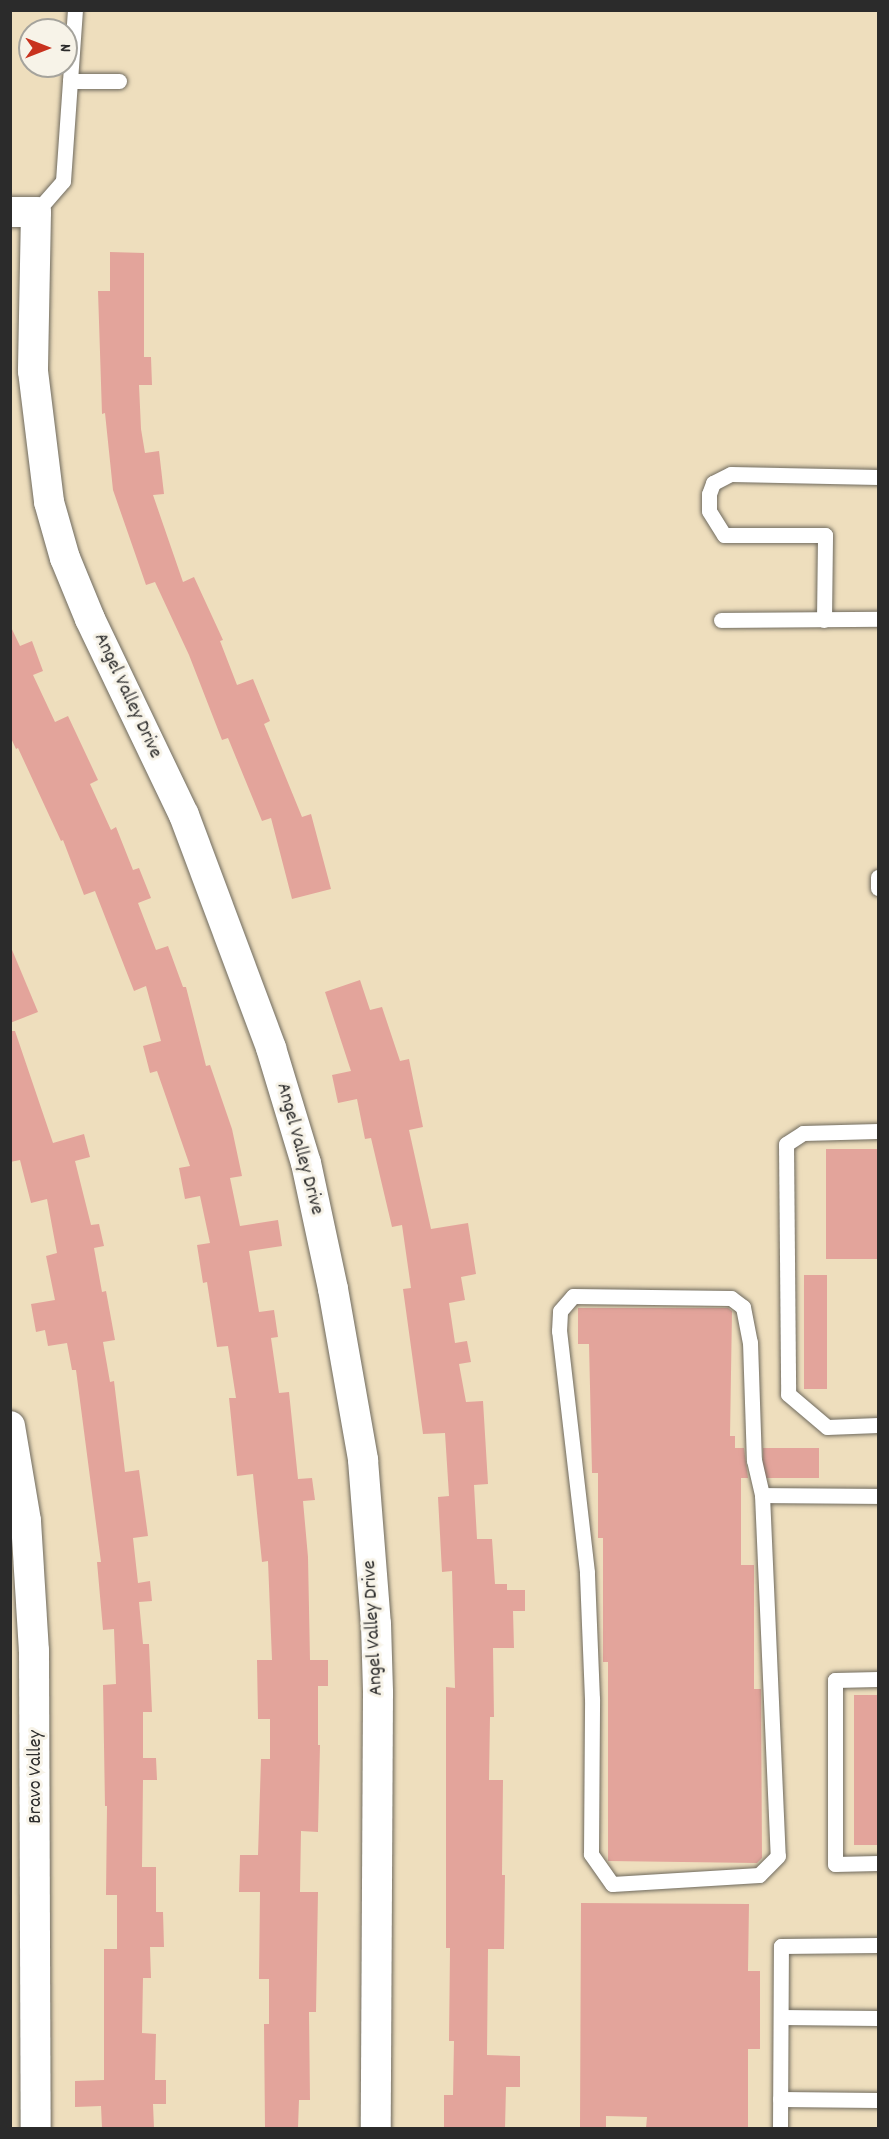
<!DOCTYPE html>
<style>
body{margin:0}
#map{position:relative;width:889px;height:2139px;overflow:hidden;background:#eedebd;font-family:Dekko,sans-serif}
div>[style]{position:absolute}
[style*='--x']{left:calc(var(--x)*1px);top:calc(var(--y)*1px);width:calc(var(--w)*1px);rotate:calc(var(--a)*1deg)}
.building>*{inset:0;background:#e3a49b;transform-origin:0 0}
.roads{filter:drop-shadow(0 0 2px #6f6a5e) drop-shadow(0 0 2px #6f6a5e)}
.service>*{height:15px;margin:-7.5px;padding:0 7.5px;transform-origin:7.5px;border-radius:7.5px;background:#fff}
.minor>*{height:30px;margin:-15px;padding:0 15px;transform-origin:15px;border-radius:15px;background:#fff}
span{translate:-50% -50%;white-space:nowrap;text-align:center;line-height:1.15;-webkit-text-stroke:6px #f7f3e8;paint-order:stroke}
.street-label{font-size:20px;color:#2b2b2b}
.frame{position:absolute;inset:0;border:12px solid #2b2b2b;pointer-events:none}
.north{position:absolute;left:18px;top:18px;width:60px;height:60px;box-sizing:border-box;background:#f7f3e8;border:2px solid #a5a39c;border-radius:50%;rotate:90deg;font-size:16px;font-weight:700;line-height:24px;text-align:center;color:#2b2b2b}
.north::after{content:'';display:block;margin:auto;width:21px;height:27px;background:#c8321e;clip-path:polygon(50% 0,100% 100%,50% 72%,0 100%)}
</style>
<div id="map">
<div class="building">
<i style="clip-path:polygon(110px 252px,144px 253px,144px 357px,151px 357px,152px 385px,139px 385px,141px 429px,145px 453px,159px 451px,164px 494px,153px 495px,183px 582px,194px 577px,223px 640px,220px 641px,237px 685px,253px 679px,270px 721px,264px 724px,302px 817px,311px 814px,331px 889px,292px 899px,271px 818px,262px 821px,228px 738px,222px 740px,189px 655px,155px 582px,146px 585px,113px 490px,105px 413px,102px 414px,98px 291px,110px 291px)"></i>
<i style="clip-path:polygon(10px 625px,20px 646px,32px 641px,43px 671px,33px 675px,55px 722px,68px 716px,98px 780px,90px 784px,111px 830px,116px 827px,133px 870px,139px 868px,151px 898px,138px 903px,156px 950px,168px 946px,183px 987px,186px 987px,206px 1066px,210px 1065px,232px 1129px,242px 1176px,230px 1178px,240px 1226px,278px 1220px,282px 1246px,249px 1251px,259px 1312px,274px 1310px,278px 1337px,271px 1338px,279px 1393px,289px 1392px,298px 1479px,312px 1478px,315px 1500px,303px 1501px,308px 1557px,310px 1660px,328px 1660px,328px 1686px,318px 1686px,318px 1745px,320px 1745px,318px 1832px,301px 1831px,300px 1892px,318px 1892px,316px 2012px,309px 2012px,310px 2100px,299px 2100px,298px 2128px,265px 2128px,264px 2024px,269px 2024px,269px 1979px,259px 1979px,260px 1892px,239px 1892px,240px 1855px,258px 1855px,261px 1759px,270px 1759px,270px 1719px,258px 1719px,257px 1660px,272px 1660px,268px 1561px,262px 1562px,253px 1474px,237px 1476px,229px 1398px,236px 1398px,228px 1346px,217px 1347px,207px 1282px,203px 1283px,197px 1245px,210px 1243px,200px 1196px,185px 1199px,179px 1168px,190px 1166px,157px 1071px,150px 1073px,143px 1046px,161px 1041px,146px 986px,134px 991px,95px 891px,84px 895px,63px 840px,61px 841px,18px 748px,16px 749px,10px 736px)"></i>
<i style="clip-path:polygon(10px 945px,38px 1012px,10px 1023px)"></i>
<i style="clip-path:polygon(360px 980px,370px 1010px,382px 1007px,400px 1061px,409px 1059px,423px 1127px,409px 1130px,431px 1229px,468px 1223px,476px 1274px,461px 1277px,465px 1300px,449px 1303px,455px 1343px,467px 1341px,471px 1362px,459px 1364px,466px 1402px,483px 1401px,488px 1484px,474px 1485px,477px 1539px,492px 1539px,495px 1584px,507px 1584px,507px 1590px,525px 1590px,525px 1611px,513px 1611px,514px 1648px,493px 1648px,494px 1717px,490px 1717px,489px 1780px,503px 1780px,502px 1875px,505px 1875px,504px 1949px,488px 1949px,487px 2055px,520px 2056px,520px 2087px,506px 2087px,505px 2128px,444px 2128px,444px 2095px,453px 2095px,454px 2041px,449px 2041px,450px 1948px,446px 1948px,446px 1687px,455px 1688px,452px 1571px,442px 1572px,438px 1497px,449px 1496px,445px 1433px,423px 1434px,403px 1289px,411px 1288px,402px 1225px,392px 1227px,371px 1138px,365px 1139px,357px 1099px,338px 1103px,332px 1075px,351px 1071px,325px 992px)"></i>
<i style="clip-path:polygon(10px 1031px,15px 1031px,53px 1143px,84px 1134px,90px 1157px,75px 1161px,91px 1225px,99px 1224px,104px 1246px,94px 1248px,102px 1292px,106px 1291px,115px 1340px,103px 1342px,110px 1382px,114px 1381px,125px 1472px,139px 1470px,148px 1536px,133px 1538px,138px 1583px,150px 1581px,152px 1601px,139px 1602px,143px 1644px,149px 1644px,152px 1712px,143px 1712px,143px 1758px,156px 1758px,157px 1780px,143px 1780px,142px 1867px,156px 1867px,156px 1912px,163px 1912px,164px 1947px,150px 1947px,151px 1978px,143px 1978px,142px 2033px,156px 2034px,155px 2080px,166px 2080px,166px 2104px,153px 2104px,154px 2128px,102px 2128px,101px 2106px,75px 2107px,75px 2081px,104px 2080px,104px 1949px,117px 1949px,117px 1895px,106px 1895px,107px 1806px,105px 1806px,103px 1685px,116px 1684px,114px 1629px,103px 1630px,97px 1562px,101px 1562px,76px 1370px,72px 1370px,67px 1343px,48px 1346px,45px 1330px,36px 1332px,31px 1304px,55px 1300px,46px 1256px,57px 1253px,47px 1199px,31px 1203px,20px 1160px,10px 1162px)"></i>
<i style="left:826px;top:1149px;width:53px;height:110px"></i>
<i style="left:804px;top:1275px;width:23px;height:114px"></i>
<i style="clip-path:polygon(578px 1308px,728px 1308px,732px 1311px,730px 1436px,735px 1436px,735px 1448px,744px 1448px,748px 1478px,741px 1478px,741px 1565px,754px 1565px,754px 1689px,761px 1689px,762px 1858px,757px 1863px,608px 1861px,608px 1662px,603px 1662px,603px 1538px,598px 1538px,598px 1473px,592px 1473px,589px 1344px,578px 1344px)"></i>
<i style="left:763px;top:1448px;width:56px;height:30px"></i>
<i style="left:854px;top:1695px;width:25px;height:150px"></i>
<i style="clip-path:polygon(581px 1903px,749px 1904px,748px 1971px,760px 1971px,760px 2049px,748px 2049px,748px 2128px,646px 2128px,647px 2117px,606px 2116px,606px 2128px,580px 2128px)"></i>
</div>
<div class="roads">
<div class="service">
<i style="--x:70;--y:81;--w:49;--a:0"></i>
<i style="--x:36;--y:212;--w:41;--a:-48.9"></i>
<i style="--x:63;--y:181;--w:171;--a:-86"></i>
<i style="--x:721;--y:620;--w:157;--a:-0.4"></i>
<i style="--x:824;--y:620;--w:85;--a:-89.3"></i>
<i style="--x:825;--y:535;--w:101;--a:180"></i>
<i style="--x:724;--y:535;--w:28;--a:-122"></i>
<i style="--x:709;--y:511;--w:17;--a:-90"></i>
<i style="--x:709;--y:494;--w:12;--a:-70"></i>
<i style="--x:713;--y:483;--w:20;--a:-27"></i>
<i style="--x:731;--y:474;--w:147;--a:1.2"></i>
<i style="--x:878;--y:888;--w:11;--a:-90"></i>
<i style="--x:878;--y:1131;--w:75;--a:178.5"></i>
<i style="--x:803;--y:1133;--w:20;--a:147"></i>
<i style="--x:786;--y:1144;--w:250;--a:89.5"></i>
<i style="--x:788;--y:1394;--w:51;--a:40.2"></i>
<i style="--x:827;--y:1427;--w:51;--a:-2.2"></i>
<i style="--x:573;--y:1296;--w:158;--a:0.7"></i>
<i style="--x:731;--y:1298;--w:15;--a:37"></i>
<i style="--x:743;--y:1307;--w:36;--a:79"></i>
<i style="--x:750;--y:1342;--w:118;--a:88.1"></i>
<i style="--x:754;--y:1460;--w:36;--a:77"></i>
<i style="--x:762;--y:1495;--w:361;--a:87.5"></i>
<i style="--x:778;--y:1856;--w:27;--a:135"></i>
<i style="--x:759;--y:1875;--w:147;--a:176.5"></i>
<i style="--x:612;--y:1884;--w:37;--a:-125"></i>
<i style="--x:591;--y:1854;--w:155;--a:-89.6"></i>
<i style="--x:592;--y:1699;--w:127;--a:-92.3"></i>
<i style="--x:587;--y:1572;--w:243;--a:-96.6"></i>
<i style="--x:559;--y:1331;--w:20;--a:-87"></i>
<i style="--x:560;--y:1311;--w:20;--a:-49"></i>
<i style="--x:762;--y:1495;--w:116;--a:0.5"></i>
<i style="--x:878;--y:1679;--w:43;--a:178.7"></i>
<i style="--x:835;--y:1680;--w:184;--a:90"></i>
<i style="--x:835;--y:1864;--w:43;--a:-1.3"></i>
<i style="--x:781;--y:2017;--w:97;--a:0.6"></i>
<i style="--x:780;--y:2099;--w:98;--a:0.6"></i>
<i style="--x:780;--y:2128;--w:182;--a:-89.7"></i>
<i style="--x:781;--y:1946;--w:97;--a:-0.6"></i>
</div>
<div class="minor">
<i style="--x:10;--y:212;--w:26;--a:0"></i>
<i style="--x:36;--y:212;--w:159;--a:91.1"></i>
<i style="--x:33;--y:371;--w:132;--a:83"></i>
<i style="--x:49;--y:502;--w:58;--a:74.1"></i>
<i style="--x:65;--y:558;--w:66;--a:67.7"></i>
<i style="--x:90;--y:619;--w:217;--a:64.4"></i>
<i style="--x:184;--y:815;--w:249;--a:69.5"></i>
<i style="--x:271;--y:1048;--w:120;--a:73.1"></i>
<i style="--x:306;--y:1163;--w:129;--a:77.9"></i>
<i style="--x:333;--y:1289;--w:174;--a:80"></i>
<i style="--x:363;--y:1460;--w:165;--a:85.5"></i>
<i style="--x:376;--y:1624;--w:69;--a:88.3"></i>
<i style="--x:378;--y:1693;--w:435;--a:90.3"></i>
<i style="--x:10;--y:1426;--w:96;--a:80.4"></i>
<i style="--x:26;--y:1521;--w:130;--a:86.5"></i>
<i style="--x:34;--y:1651;--w:477;--a:89.8"></i>
</div>
</div>
<div class="street-label">
<span style="left:127px;top:696px;rotate:65deg">Angel Valley Drive</span>
<span style="left:299px;top:1149px;rotate:75deg">Angel Valley Drive</span>
<span style="left:374px;top:1628px;rotate:-93deg">Angel Valley Drive</span>
<span style="left:36px;top:1777px;rotate:-90deg">Bravo Valley</span>
</div>
<div class="frame"></div>
<div class="north">N</div>
</div>
